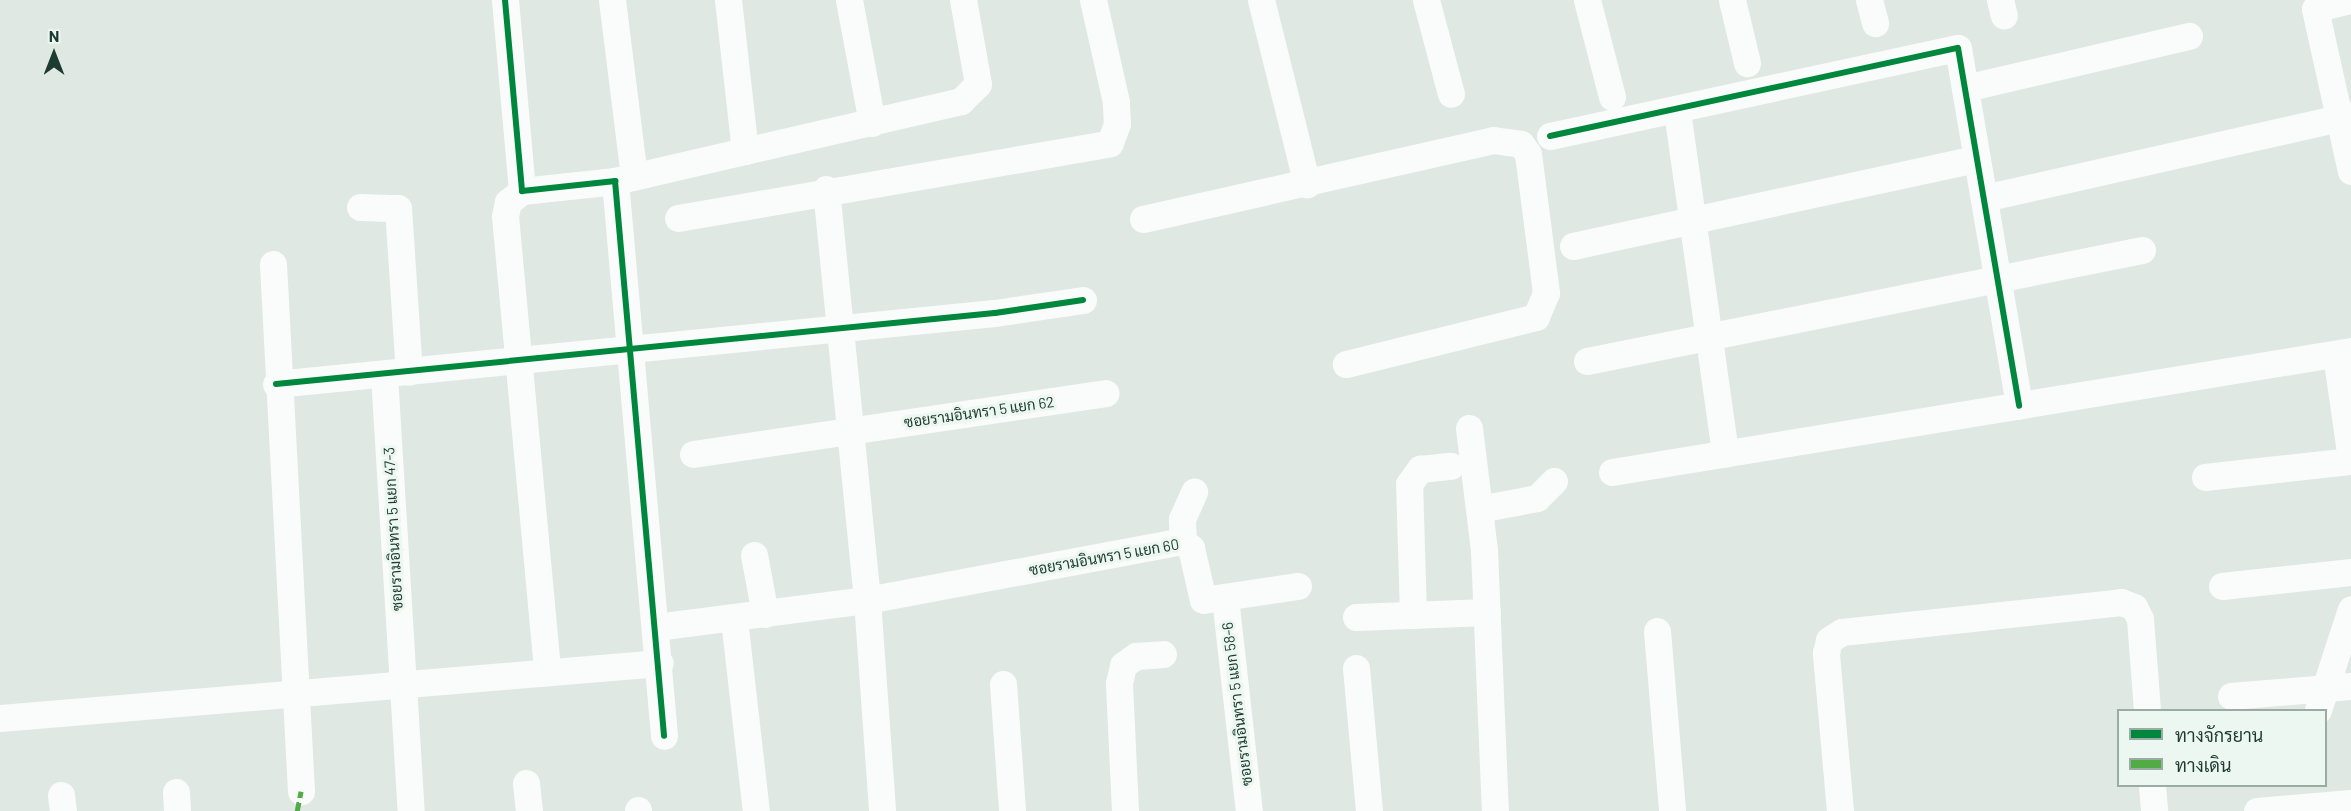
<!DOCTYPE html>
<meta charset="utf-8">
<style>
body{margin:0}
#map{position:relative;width:2351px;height:811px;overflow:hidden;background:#e0e8e4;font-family:Barlow,Sarabun,sans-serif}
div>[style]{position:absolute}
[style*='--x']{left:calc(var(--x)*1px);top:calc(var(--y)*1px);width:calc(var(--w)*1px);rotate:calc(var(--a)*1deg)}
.minor>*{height:27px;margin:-13.5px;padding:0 13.5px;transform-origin:13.5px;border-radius:13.5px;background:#fafcfb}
.quiet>*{height:4.5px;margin-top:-2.25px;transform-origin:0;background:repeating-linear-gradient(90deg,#52ac45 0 9px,transparent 0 13.5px)}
.cycleway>*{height:6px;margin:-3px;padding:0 3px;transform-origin:3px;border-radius:3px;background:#00873e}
span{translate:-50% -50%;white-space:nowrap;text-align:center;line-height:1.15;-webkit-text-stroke:6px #edf7f2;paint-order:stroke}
.street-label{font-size:15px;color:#1d3b32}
.legend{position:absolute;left:2117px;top:709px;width:210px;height:78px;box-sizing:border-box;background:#edf7f2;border:2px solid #9aaca5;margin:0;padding:8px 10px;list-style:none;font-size:18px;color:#1d3b32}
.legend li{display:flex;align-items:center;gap:12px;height:30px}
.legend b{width:30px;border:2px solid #9aaca5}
.north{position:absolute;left:24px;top:24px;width:60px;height:60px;-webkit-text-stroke:4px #edf7f2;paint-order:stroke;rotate:0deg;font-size:16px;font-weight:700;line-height:24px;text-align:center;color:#1d3b32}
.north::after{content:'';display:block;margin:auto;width:21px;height:27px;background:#1d3b32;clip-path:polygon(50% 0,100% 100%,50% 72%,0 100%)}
</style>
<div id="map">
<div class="minor">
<i style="--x:505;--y:0;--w:192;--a:84.9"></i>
<i style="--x:522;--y:191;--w:94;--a:-6.1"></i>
<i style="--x:615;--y:181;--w:557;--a:84.95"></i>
<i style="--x:612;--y:0;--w:178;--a:82.9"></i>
<i style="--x:728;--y:0;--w:152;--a:83.6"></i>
<i style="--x:849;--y:0;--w:125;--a:79.4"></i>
<i style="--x:1261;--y:0;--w:190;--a:76"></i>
<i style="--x:1426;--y:0;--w:97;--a:75.1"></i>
<i style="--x:1587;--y:0;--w:100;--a:75.5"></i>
<i style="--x:1732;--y:0;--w:65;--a:76.6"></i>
<i style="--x:1869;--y:0;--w:24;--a:75"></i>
<i style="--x:2000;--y:0;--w:16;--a:76"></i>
<i style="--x:2350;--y:0;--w:36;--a:166"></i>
<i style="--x:2315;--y:9;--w:166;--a:77.5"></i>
<i style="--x:1965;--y:88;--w:230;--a:-13.1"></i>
<i style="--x:1677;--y:111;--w:346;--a:82"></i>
<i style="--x:1550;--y:136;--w:417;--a:-12.2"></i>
<i style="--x:1958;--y:48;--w:363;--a:80.3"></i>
<i style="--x:615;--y:181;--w:355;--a:-13"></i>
<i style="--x:961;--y:101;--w:24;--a:-45"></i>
<i style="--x:978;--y:84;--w:85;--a:-100.1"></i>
<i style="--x:826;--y:189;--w:413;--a:84.3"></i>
<i style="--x:867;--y:600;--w:212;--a:85.9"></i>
<i style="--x:522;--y:191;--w:18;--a:142"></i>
<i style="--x:508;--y:202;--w:14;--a:102"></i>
<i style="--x:505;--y:216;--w:457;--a:84.7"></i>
<i style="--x:1984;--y:198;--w:376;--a:-12.7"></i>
<i style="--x:360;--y:207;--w:38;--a:2"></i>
<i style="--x:398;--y:208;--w:164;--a:86.2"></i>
<i style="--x:678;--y:218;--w:438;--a:-9.8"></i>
<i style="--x:1110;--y:143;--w:20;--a:-70"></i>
<i style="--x:1117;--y:124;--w:22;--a:-93"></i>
<i style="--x:1116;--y:102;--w:105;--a:-102.7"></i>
<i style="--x:1143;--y:219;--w:359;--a:-12.7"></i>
<i style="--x:1493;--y:140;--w:28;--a:8"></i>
<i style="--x:1521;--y:144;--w:12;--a:55"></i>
<i style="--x:1528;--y:154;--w:140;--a:82.6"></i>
<i style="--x:1546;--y:293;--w:26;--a:113"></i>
<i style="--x:1536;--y:317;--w:196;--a:166.1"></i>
<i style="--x:1573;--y:246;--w:413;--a:-12.2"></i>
<i style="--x:273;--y:264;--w:528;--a:86.96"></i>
<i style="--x:2336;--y:354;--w:106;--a:81.9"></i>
<i style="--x:1587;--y:361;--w:566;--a:-11.31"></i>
<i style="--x:384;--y:375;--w:437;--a:86.5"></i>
<i style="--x:276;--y:384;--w:722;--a:-5.64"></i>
<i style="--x:995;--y:313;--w:89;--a:-8.4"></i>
<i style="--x:1469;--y:428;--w:124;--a:83"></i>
<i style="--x:1484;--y:551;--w:260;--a:87.6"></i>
<i style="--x:693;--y:454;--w:417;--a:-8.4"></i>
<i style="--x:1612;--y:472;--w:749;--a:-9.3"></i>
<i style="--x:2205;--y:477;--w:147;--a:-6.3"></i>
<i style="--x:1479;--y:509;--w:59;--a:-10.7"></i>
<i style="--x:1537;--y:498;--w:24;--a:-45"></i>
<i style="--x:1183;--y:541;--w:22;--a:-93"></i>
<i style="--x:1182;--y:519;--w:30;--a:-66"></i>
<i style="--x:754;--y:555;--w:60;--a:79.4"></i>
<i style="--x:2222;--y:586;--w:130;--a:-6.2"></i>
<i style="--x:1225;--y:598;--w:214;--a:83.6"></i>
<i style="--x:1413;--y:615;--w:131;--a:-91.7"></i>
<i style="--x:1409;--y:484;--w:19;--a:-54"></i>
<i style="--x:1420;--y:469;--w:31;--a:-6"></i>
<i style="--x:1356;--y:617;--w:131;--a:-2.2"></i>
<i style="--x:734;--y:619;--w:193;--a:83.5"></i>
<i style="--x:656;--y:627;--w:213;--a:-7.3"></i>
<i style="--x:867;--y:600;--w:321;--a:-10.6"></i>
<i style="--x:1183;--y:541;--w:11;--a:41"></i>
<i style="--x:1191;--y:548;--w:53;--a:77"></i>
<i style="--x:1203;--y:600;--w:96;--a:-8.4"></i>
<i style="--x:1657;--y:631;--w:181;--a:85.2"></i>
<i style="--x:1356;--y:668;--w:144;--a:84.8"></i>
<i style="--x:1003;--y:684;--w:127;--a:85.9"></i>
<i style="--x:2231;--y:696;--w:120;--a:-4.8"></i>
<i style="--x:2318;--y:710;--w:106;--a:-71.9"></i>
<i style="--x:0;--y:718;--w:662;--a:-4.76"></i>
<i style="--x:526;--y:783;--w:28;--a:84"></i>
<i style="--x:2152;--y:786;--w:25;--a:85"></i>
<i style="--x:176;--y:792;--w:19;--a:87"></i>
<i style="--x:61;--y:795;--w:16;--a:83"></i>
<i style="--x:638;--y:810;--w:1;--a:90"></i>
<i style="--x:1125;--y:811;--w:128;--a:-92.7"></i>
<i style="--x:1119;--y:683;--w:18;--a:-77"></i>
<i style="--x:1123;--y:665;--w:16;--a:-35"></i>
<i style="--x:1136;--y:656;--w:27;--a:-4"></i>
<i style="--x:1840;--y:811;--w:159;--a:-95.1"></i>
<i style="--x:1826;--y:653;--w:13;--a:-77"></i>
<i style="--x:1829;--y:640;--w:15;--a:-32"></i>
<i style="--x:1842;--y:632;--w:281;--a:-6.1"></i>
<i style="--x:2121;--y:602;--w:14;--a:21"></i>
<i style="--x:2134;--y:607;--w:13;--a:63"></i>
<i style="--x:2140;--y:619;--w:91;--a:85.6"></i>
<i style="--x:2257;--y:811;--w:94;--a:-4.9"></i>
</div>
<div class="quiet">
<i style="--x:297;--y:811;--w:20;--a:-79"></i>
</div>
<div class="cycleway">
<i style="--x:505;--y:0;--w:192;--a:84.9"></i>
<i style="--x:522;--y:191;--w:94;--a:-6.1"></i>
<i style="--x:615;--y:181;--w:557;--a:84.95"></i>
<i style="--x:1550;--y:136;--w:417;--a:-12.2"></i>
<i style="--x:1958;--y:48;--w:363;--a:80.3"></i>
<i style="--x:276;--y:384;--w:722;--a:-5.64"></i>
<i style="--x:995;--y:313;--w:89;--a:-8.4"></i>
</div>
<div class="street-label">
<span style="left:979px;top:412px;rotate:-8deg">ซอยรามอินทรา 5 แยก 62</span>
<span style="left:393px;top:529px;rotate:-93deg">ซอยรามอินทรา 5 แยก 47-3</span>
<span style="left:1104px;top:557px;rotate:-10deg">ซอยรามอินทรา 5 แยก 60</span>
<span style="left:1237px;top:704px;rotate:-97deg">ซอยรามอินทรา 5 แยก 58-6</span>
</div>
<ul class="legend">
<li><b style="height:8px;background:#00873e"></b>ทางจักรยาน</li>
<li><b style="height:8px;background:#52ac45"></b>ทางเดิน</li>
</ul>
<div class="north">N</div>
</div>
